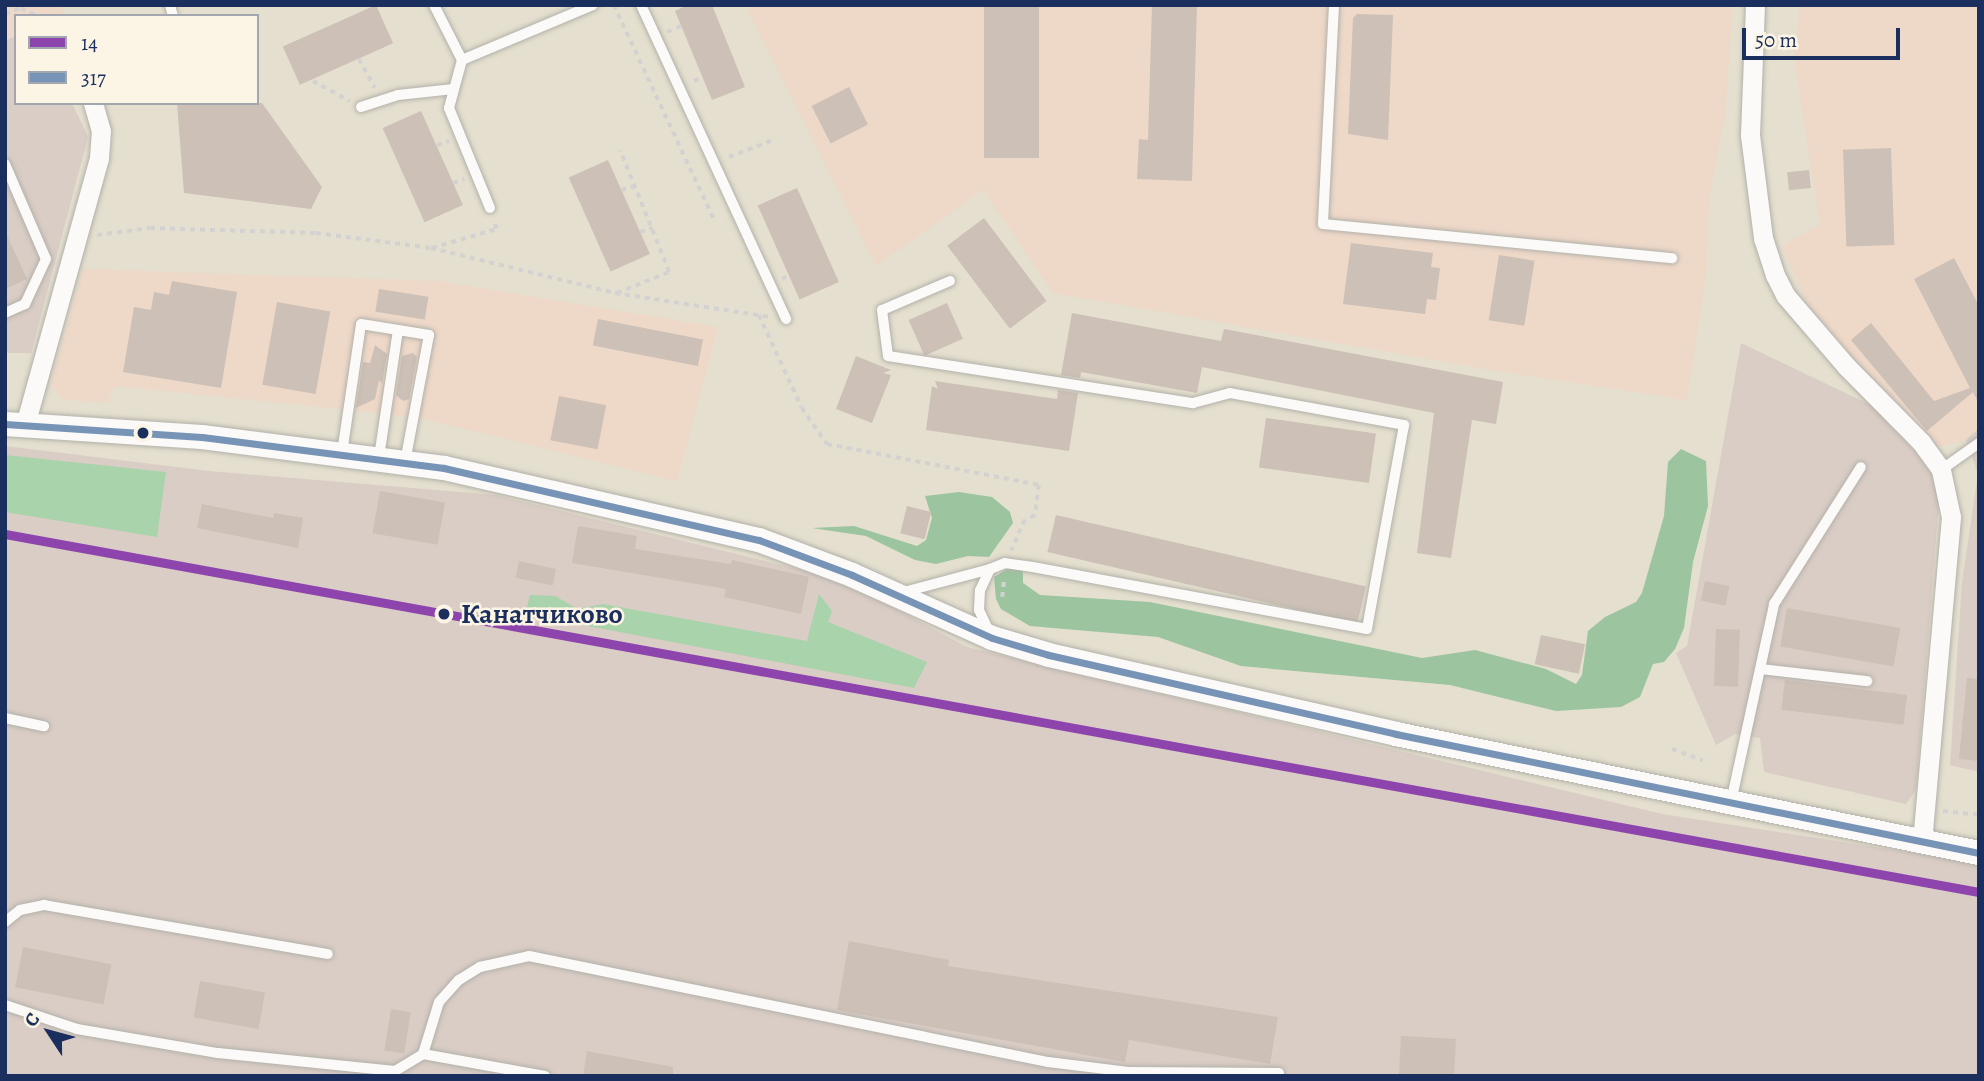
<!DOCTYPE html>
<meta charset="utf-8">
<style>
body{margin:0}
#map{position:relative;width:1984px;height:1081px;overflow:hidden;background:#e4dfce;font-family:Alegreya,serif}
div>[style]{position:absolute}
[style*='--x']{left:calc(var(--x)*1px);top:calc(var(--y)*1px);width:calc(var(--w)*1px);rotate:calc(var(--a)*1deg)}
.built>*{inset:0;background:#eed8c8}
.industrial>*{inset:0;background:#dacdc5}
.green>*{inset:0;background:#a9d3aa}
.forest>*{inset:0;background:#9cc49f}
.building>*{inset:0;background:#cdc0b6;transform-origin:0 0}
.path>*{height:3.5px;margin-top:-1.75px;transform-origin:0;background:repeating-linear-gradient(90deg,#d3d2d1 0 5px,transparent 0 10px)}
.roads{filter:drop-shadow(0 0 2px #b2b1aa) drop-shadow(0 0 2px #b2b1aa)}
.service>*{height:10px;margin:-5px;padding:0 5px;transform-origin:5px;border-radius:5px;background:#fbfaf8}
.minor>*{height:19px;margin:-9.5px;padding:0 9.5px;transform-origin:9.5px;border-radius:9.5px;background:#fbfaf8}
.tertiary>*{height:24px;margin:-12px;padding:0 12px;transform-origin:12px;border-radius:12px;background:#fbfaf8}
.bus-1>*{height:7px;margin:-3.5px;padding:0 3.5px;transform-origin:3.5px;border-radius:3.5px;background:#7794b7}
.rail-1>*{height:9px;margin:-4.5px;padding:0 4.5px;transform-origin:4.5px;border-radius:4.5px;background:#8e44ad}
.dots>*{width:19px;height:19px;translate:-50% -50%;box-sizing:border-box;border:4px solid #fcf5e5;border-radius:50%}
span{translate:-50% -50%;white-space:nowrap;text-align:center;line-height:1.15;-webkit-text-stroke:5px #fcf5e5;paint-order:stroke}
.stop-label{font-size:28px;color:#1b2f5e;font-weight:700}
.left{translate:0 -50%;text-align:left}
.frame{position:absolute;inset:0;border:7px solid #1b2f5e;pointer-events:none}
.legend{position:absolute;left:14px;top:14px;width:245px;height:91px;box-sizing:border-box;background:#fcf5e5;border:2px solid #a2a6af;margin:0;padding:9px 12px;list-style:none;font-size:21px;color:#1b2f5e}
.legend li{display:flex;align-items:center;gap:14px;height:35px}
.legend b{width:35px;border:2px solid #a2a6af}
.north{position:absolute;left:14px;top:997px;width:70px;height:70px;-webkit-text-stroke:5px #fcf5e5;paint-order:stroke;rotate:306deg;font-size:19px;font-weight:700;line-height:28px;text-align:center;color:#1b2f5e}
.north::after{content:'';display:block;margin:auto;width:24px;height:32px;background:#1b2f5e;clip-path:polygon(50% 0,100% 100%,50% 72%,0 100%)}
.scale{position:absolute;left:1742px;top:28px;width:158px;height:32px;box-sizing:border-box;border:4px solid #1b2f5e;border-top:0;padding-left:9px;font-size:21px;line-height:24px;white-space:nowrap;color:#1b2f5e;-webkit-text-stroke:5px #fcf5e5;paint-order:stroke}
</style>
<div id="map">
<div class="built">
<i style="clip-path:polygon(5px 5px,61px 5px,65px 14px,16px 16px,16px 36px,5px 41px)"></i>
<i style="clip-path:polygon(745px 5px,1733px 5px,1725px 115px,1709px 198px,1706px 275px,1687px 400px,1502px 372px,1053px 293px,983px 190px,876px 266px)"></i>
<i style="clip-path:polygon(1800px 5px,1979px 5px,1979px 428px,1966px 440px,1939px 447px,1929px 441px,1810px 310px,1782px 246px,1820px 225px,1794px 58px)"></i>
<i style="clip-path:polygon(83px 269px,439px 281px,718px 327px,677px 481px,415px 417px,115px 386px,107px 403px,61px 399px,51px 383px)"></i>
</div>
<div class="industrial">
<i style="clip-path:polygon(16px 36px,16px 103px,72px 103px,88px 137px,31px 353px,5px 353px,5px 41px)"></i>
<i style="clip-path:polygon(1741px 343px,1877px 408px,1930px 469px,1939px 502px,1916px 790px,1906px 804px,1764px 772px,1760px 738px,1735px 734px,1716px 745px,1676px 653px,1687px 646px)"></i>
<i style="clip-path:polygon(1979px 428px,1979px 772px,1950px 765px,1962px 582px,1978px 474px,1966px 440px)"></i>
<i style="clip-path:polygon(5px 446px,209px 471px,496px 495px,842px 580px,967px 647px,1662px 814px,1979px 863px,1979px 1076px,5px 1076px)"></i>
</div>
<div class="green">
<i style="clip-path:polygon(5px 455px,166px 472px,157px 537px,5px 512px)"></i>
<i style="clip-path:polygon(819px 594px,832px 611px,828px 622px,927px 662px,914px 688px,525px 614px,530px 595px,555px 596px,578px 609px,603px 604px,807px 641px)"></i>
</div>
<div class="forest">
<i style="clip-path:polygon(1681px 449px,1706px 461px,1708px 506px,1693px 562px,1684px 628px,1675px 649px,1664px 662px,1653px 664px,1640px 697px,1621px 707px,1556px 711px,1450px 685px,1241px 666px,1158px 637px,1030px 626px,1001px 609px,996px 599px,994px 577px,1014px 565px,1023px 571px,1023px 583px,1040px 595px,1150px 602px,1422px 658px,1475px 650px,1546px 669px,1576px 684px,1582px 675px,1588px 631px,1605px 617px,1636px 602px,1642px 593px,1664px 516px,1668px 462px)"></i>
<i style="clip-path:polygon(959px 492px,992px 497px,1010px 512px,1013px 523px,989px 557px,968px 556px,936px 564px,915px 560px,866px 536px,812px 528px,854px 526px,917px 546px,926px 540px,932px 518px,925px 496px)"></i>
</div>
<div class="building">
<i style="left:376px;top:5px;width:42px;height:102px;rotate:66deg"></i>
<i style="clip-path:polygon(688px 5px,712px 5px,745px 87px,712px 100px,675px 11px)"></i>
<i style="left:984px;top:5px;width:55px;height:153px"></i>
<i style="clip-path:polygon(1152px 5px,1197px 5px,1192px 181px,1137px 179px,1139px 139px,1148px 140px)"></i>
<i style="clip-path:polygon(1357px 14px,1393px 15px,1388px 140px,1348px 134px,1353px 18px)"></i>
<i style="left:849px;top:87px;width:42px;height:42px;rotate:63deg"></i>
<i style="clip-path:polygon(177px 103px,262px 103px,322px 187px,311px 209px,184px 193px)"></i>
<i style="left:421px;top:111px;width:103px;height:42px;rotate:66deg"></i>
<i style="left:1891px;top:148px;width:97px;height:48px;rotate:88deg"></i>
<i style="left:608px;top:160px;width:103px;height:43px;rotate:66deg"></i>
<i style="left:1809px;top:170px;width:18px;height:22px;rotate:84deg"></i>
<i style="left:797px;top:188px;width:103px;height:43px;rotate:66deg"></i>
<i style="left:984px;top:218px;width:104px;height:46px;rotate:53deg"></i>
<i style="clip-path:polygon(5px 231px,27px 279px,5px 289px)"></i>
<i style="clip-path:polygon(1351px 243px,1433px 253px,1431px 267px,1440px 268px,1436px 300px,1427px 299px,1425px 314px,1343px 304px)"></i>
<i style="left:1499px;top:255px;width:36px;height:66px;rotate:9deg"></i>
<i style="clip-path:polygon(1954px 258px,1979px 306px,1979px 404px,1973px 392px,1927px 431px,1851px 340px,1871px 323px,1934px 401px,1970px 388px,1914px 279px)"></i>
<i style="clip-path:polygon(172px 281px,237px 292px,221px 388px,123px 372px,134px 307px,151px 310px,154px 292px,169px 295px)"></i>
<i style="left:379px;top:289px;width:50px;height:23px;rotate:9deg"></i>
<i style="left:277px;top:302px;width:54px;height:84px;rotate:10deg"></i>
<i style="left:947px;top:303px;width:39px;height:42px;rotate:66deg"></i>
<i style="clip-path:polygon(1072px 313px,1221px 341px,1224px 329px,1503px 382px,1496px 424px,1472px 420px,1451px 558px,1417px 553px,1434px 413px,1202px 367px,1197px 393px,1081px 372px,1080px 378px,1061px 375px)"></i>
<i style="left:598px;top:319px;width:107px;height:27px;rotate:11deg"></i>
<i style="clip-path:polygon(375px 345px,387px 354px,382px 383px,379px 380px,375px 399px,356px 408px,363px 362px,370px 363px)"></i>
<i style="clip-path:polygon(413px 353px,417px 357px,409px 399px,403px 401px,396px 395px,402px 356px)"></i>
<i style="clip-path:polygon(856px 356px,891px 370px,883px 373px,891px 375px,872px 423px,836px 409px)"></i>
<i style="clip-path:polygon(935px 381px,1057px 399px,1058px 390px,1078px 393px,1069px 451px,926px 430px,932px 386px,938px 389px)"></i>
<i style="left:559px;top:396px;width:48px;height:45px;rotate:11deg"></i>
<i style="left:1266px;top:418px;width:111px;height:50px;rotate:8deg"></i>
<i style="left:380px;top:491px;width:66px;height:43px;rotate:10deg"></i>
<i style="clip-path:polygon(202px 504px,273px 518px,274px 513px,303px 518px,298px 548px,197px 528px)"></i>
<i style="left:907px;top:506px;width:25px;height:28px;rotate:14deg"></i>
<i style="left:1056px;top:515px;width:318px;height:38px;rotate:13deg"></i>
<i style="clip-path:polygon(578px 526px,637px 536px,635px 549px,731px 564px,732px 560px,809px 577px,801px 614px,724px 597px,726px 589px,572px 563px)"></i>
<i style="left:519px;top:561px;width:38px;height:17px;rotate:12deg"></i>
<i style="left:1705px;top:581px;width:25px;height:20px;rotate:12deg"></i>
<i style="left:1787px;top:608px;width:115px;height:39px;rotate:10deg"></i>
<i style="left:1716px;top:629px;width:24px;height:57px;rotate:2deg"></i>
<i style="left:1541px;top:635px;width:45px;height:30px;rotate:12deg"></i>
<i style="clip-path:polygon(1967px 678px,1979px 679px,1979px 761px,1959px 759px)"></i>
<i style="left:1785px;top:680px;width:123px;height:30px;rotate:7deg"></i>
<i style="clip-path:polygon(849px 941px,949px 960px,948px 966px,1278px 1017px,1270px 1064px,1129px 1040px,1125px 1062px,837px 1010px)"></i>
<i style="left:23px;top:947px;width:90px;height:41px;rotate:11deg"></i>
<i style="left:200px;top:981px;width:66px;height:37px;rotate:10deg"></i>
<i style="left:391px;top:1009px;width:20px;height:42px;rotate:9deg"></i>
<i style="left:1401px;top:1036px;width:55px;height:40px;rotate:3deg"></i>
<i style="clip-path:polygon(587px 1051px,673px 1067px,673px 1076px,583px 1076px)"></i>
</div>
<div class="path">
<i style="--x:614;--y:5;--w:239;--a:65"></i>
<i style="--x:5;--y:14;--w:17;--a:-21"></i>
<i style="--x:21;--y:8;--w:18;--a:27"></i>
<i style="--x:667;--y:32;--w:15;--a:-23"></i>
<i style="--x:359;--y:59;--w:33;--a:61"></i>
<i style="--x:313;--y:81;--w:42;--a:28.4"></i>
<i style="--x:694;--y:81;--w:9;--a:-27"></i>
<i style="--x:437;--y:145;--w:13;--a:-18"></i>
<i style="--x:729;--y:157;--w:45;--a:-20.9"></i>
<i style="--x:453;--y:183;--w:12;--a:-20"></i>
<i style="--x:621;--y:190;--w:15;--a:-16"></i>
<i style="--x:640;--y:232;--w:13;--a:-18"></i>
<i style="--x:97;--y:235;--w:53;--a:-7.5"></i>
<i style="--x:150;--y:228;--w:166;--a:1.7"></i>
<i style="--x:316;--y:233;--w:116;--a:7.4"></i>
<i style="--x:431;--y:248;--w:189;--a:13.7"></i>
<i style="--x:615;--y:293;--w:157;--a:8.8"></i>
<i style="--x:432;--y:248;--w:67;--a:-16.5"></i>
<i style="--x:496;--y:229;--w:9;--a:-103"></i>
<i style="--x:782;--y:279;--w:8;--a:-30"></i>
<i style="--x:617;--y:293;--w:56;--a:-22"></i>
<i style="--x:669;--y:272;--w:131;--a:-112"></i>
<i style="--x:759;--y:315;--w:102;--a:65.2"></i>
<i style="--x:802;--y:408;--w:44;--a:55.2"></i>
<i style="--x:827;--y:444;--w:216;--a:10.9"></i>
<i style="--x:1039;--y:485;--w:31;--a:97"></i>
<i style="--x:1035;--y:516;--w:11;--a:158"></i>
<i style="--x:1025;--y:520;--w:34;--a:114"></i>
<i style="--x:1002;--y:597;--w:19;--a:-84"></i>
<i style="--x:1672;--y:749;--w:33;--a:20"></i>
<i style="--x:1943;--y:811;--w:36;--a:6"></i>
</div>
<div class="roads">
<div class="service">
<i style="--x:170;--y:5;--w:11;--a:75"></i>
<i style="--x:434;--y:5;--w:62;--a:63"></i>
<i style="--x:462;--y:60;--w:50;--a:105.2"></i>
<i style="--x:449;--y:108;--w:108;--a:67.7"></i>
<i style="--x:641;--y:5;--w:346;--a:65.2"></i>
<i style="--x:1334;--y:5;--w:219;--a:92.9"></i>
<i style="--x:1323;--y:224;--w:351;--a:5.6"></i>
<i style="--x:462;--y:60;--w:142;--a:-22.8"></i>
<i style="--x:361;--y:107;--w:39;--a:-18"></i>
<i style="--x:398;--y:95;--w:56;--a:-6.1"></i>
<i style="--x:5;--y:164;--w:103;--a:66.7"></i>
<i style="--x:46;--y:259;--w:50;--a:115"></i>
<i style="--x:25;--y:304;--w:22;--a:156"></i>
<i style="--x:950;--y:281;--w:74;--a:156.9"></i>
<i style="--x:882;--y:310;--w:46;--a:82.6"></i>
<i style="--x:888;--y:356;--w:309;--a:8.8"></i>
<i style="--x:1193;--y:403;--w:38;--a:-15"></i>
<i style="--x:1230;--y:393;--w:177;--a:10.4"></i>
<i style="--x:1404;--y:425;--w:207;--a:100.3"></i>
<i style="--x:1367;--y:629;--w:340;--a:-169.5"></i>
<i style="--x:1033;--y:567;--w:28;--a:-172"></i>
<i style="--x:1005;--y:563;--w:16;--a:158"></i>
<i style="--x:342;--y:453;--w:130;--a:-81.6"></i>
<i style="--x:361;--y:324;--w:69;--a:9.2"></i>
<i style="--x:429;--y:335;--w:129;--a:100.7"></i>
<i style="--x:379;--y:457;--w:128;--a:-81.5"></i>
<i style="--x:1941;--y:470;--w:47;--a:-35.4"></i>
<i style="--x:900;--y:593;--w:93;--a:-14.9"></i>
<i style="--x:990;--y:569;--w:23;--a:115"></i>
<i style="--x:980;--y:590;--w:20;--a:93"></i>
<i style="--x:979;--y:610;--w:23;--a:65"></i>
<i style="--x:1761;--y:669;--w:107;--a:6.5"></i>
<i style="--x:5;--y:718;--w:40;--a:12"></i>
<i style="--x:1731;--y:802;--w:203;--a:-77.7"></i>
<i style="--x:1774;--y:604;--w:162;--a:-57.6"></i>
<i style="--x:5;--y:922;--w:19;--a:-39"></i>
<i style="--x:20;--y:910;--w:25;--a:-12"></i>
<i style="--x:44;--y:905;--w:288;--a:9.8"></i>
<i style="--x:5;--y:1005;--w:76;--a:18.4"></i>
<i style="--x:77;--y:1029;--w:143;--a:9.7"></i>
<i style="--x:218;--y:1053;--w:178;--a:5.8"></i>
<i style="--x:395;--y:1071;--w:33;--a:-31"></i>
<i style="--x:423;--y:1054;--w:124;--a:10.2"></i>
<i style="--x:423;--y:1054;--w:54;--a:-72.9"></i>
<i style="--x:439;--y:1002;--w:30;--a:-48"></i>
<i style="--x:459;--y:980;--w:25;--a:-32"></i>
<i style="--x:480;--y:967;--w:50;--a:-12.7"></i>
<i style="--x:529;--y:956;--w:530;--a:11.54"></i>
<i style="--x:1048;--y:1062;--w:83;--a:7"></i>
<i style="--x:1130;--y:1072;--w:149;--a:0.4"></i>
</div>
<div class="minor">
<i style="--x:1755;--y:5;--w:130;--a:92.2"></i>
<i style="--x:1750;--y:135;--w:104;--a:82.8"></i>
<i style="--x:1763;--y:238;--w:39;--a:72"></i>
<i style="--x:1775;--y:275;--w:22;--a:63"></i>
<i style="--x:1785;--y:295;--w:94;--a:49.3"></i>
<i style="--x:1846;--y:366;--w:107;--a:45.4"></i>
<i style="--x:1921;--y:442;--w:34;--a:54"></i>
<i style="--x:1941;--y:470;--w:48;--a:78"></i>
<i style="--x:1951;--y:517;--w:326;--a:95.1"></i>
<i style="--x:25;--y:425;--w:277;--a:-74.5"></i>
<i style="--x:99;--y:158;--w:27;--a:-86"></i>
<i style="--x:101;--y:131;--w:29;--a:-106"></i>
</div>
<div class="tertiary">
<i style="--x:5;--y:424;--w:197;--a:3.8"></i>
<i style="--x:202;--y:437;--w:244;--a:7.3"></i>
<i style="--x:444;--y:468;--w:323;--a:12.9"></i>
<i style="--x:759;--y:540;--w:99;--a:20.6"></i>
<i style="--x:852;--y:575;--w:154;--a:24.2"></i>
<i style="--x:992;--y:638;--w:59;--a:16.6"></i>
<i style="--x:1049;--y:655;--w:356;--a:12.8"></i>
<i style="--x:1396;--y:734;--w:595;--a:11.54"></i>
</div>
</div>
<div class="bus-1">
<i style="--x:5;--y:424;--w:197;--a:3.8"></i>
<i style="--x:202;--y:437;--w:244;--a:7.3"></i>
<i style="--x:444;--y:468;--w:323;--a:12.9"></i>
<i style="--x:759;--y:540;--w:99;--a:20.6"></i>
<i style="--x:852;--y:575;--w:154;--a:24.2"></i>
<i style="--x:992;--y:638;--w:59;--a:16.6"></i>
<i style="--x:1049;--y:655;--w:356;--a:12.8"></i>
<i style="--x:1396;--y:734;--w:595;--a:11.54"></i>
</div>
<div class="rail-1">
<i style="--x:5;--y:534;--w:2006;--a:10.28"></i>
</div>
<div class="dots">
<i style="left:143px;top:433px;background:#1b2f5e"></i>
<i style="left:444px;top:614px;background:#1b2f5e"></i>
</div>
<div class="stop-label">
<span class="left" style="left:461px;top:614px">Канатчиково</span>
</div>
<div class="frame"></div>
<ul class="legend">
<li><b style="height:9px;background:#8e44ad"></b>14</li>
<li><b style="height:9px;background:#7794b7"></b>317</li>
</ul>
<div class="north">С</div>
<div class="scale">50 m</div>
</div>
